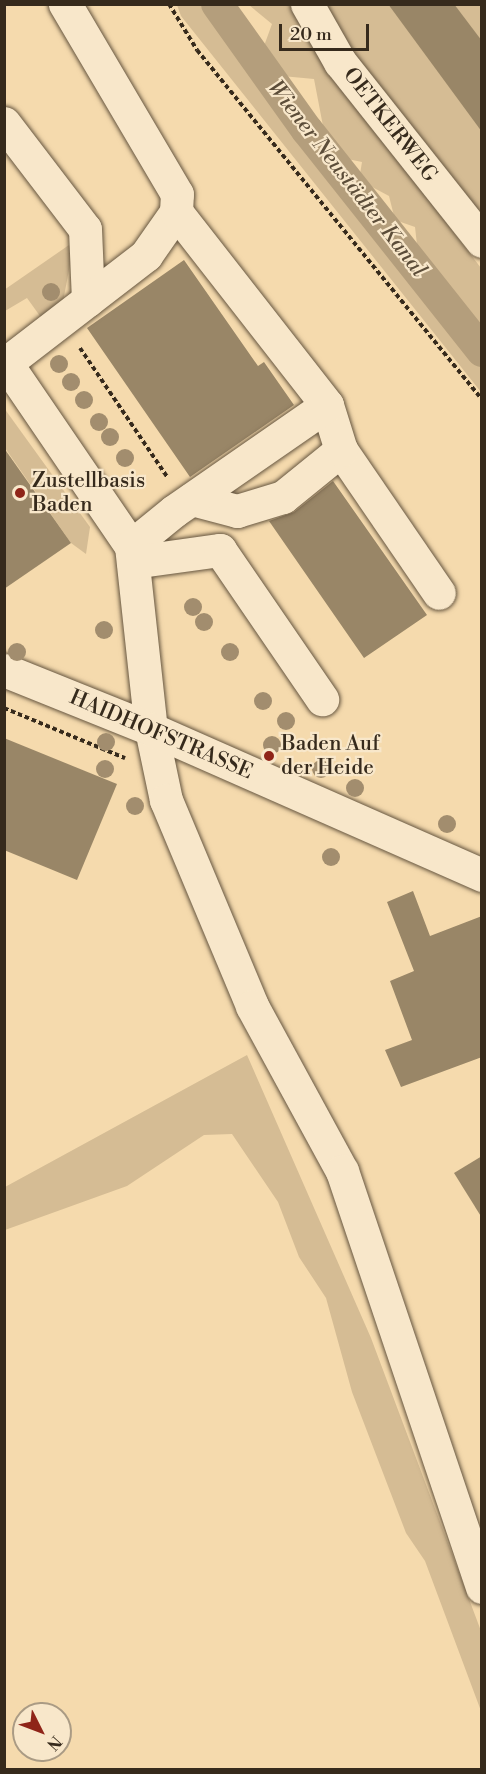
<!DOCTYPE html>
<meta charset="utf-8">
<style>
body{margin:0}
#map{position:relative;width:486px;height:1774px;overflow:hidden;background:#f5daad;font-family:"Libre Bodoni",serif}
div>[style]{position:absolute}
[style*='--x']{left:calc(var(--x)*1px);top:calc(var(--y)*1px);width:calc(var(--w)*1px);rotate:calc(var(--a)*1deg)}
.green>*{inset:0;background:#d5bc94}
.canal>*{height:32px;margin:-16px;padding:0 16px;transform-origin:16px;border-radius:16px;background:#b49e7c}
.building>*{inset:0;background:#998667}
.path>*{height:4px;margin-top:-2px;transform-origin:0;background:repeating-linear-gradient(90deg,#362a1c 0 4.5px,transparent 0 7.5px)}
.roads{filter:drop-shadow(0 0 2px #665640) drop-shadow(0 0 2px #665640)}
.minor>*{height:33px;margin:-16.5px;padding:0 16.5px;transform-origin:16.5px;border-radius:16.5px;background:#f8e7ca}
.trees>*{width:18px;height:18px;margin:-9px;border-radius:50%;background:#a28d6e}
.dots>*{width:16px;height:16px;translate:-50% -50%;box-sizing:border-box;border:3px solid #f8e7ca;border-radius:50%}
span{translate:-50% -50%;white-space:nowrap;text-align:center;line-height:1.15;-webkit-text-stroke:4.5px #f8e7ca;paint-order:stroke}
.street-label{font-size:21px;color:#362a1c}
.poi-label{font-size:21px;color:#362a1c}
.left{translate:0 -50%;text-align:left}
.water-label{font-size:22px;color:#5c4d39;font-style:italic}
.frame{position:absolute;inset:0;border:6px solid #362a1c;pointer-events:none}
.north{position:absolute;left:12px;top:1702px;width:60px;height:60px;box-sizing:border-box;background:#f8e7ca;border:2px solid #aa9b84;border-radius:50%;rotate:132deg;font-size:16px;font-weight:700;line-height:24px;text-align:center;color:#362a1c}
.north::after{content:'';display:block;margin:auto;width:21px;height:27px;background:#8f2418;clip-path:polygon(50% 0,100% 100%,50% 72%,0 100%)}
.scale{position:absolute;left:279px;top:24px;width:90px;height:27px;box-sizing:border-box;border:3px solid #362a1c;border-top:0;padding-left:8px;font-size:18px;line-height:21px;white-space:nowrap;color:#362a1c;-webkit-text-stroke:4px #f8e7ca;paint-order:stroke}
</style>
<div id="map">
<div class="green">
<i style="clip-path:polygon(177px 5px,203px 5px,323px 166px,359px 199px,363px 218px,383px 235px,481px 359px,481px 392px,181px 16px)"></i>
<i style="clip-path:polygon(249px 5px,293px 5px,378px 134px,481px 268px,481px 342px,418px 254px,415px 227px,395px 220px,389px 196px,359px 180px,362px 162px,338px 157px,323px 126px,314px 79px,282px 76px,264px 46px,272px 24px)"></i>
<i style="clip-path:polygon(327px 5px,481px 5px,481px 223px,367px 80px)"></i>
<i style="clip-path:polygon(69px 245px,73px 249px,61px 312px,45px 323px,27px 298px,5px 311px,4px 290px)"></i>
<i style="clip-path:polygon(4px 408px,90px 527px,86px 554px,71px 543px,5px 448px)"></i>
<i style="clip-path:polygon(247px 1055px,371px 1338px,481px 1631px,481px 1711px,425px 1561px,406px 1533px,352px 1392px,326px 1298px,299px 1257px,278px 1202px,232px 1134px,204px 1135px,127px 1186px,5px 1230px,5px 1187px)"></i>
</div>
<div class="canal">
<i style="--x:217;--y:4;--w:155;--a:54.5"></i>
<i style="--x:307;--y:130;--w:282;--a:51.6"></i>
</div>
<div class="building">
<i style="clip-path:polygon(388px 4px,454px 4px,482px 41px,482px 132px)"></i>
<i style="clip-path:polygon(184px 260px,258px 366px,264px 362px,294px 405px,190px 477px,87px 328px)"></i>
<i style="clip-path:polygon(4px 448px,71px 543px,4px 589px)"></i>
<i style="clip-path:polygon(333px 481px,427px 615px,364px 658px,269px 521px,294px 512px)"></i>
<i style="clip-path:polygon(4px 738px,117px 784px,77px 880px,4px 850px)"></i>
<i style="clip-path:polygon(413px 891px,430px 936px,482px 916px,482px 1057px,401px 1087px,385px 1050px,412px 1040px,390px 981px,414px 971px,387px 902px)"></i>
<i style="clip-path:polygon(482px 1156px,482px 1218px,454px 1173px)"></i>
</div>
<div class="path">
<i style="--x:169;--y:4;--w:54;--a:58.7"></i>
<i style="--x:197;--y:50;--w:451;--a:50.8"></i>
<i style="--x:80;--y:348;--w:157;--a:55.9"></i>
<i style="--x:4;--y:708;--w:131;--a:22.5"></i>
</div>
<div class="roads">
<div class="minor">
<i style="--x:307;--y:4;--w:67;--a:60.4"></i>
<i style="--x:340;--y:62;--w:228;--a:51.6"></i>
<i style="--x:4;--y:123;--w:133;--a:52.6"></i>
<i style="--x:85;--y:229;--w:71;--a:87.6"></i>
<i style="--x:4;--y:360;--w:225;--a:55.7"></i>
<i style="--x:131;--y:546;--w:184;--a:83.8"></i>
<i style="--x:151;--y:729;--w:73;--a:78.1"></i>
<i style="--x:166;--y:800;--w:223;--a:67.3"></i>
<i style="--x:252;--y:1006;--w:188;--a:61.4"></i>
<i style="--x:342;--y:1171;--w:439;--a:71.4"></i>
<i style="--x:6;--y:363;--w:177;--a:-37.6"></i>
<i style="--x:146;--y:255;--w:52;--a:-55.1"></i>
<i style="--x:176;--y:212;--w:18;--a:-87"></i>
<i style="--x:177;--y:194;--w:221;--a:-120.5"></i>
<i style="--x:341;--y:450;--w:173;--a:55.6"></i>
<i style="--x:192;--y:499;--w:47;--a:14.9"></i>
<i style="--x:237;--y:511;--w:48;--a:-16.9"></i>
<i style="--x:283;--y:497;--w:75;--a:-39"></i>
<i style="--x:341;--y:450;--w:47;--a:-107.3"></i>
<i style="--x:131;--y:546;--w:55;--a:-39.1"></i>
<i style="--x:174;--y:511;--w:186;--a:-34.7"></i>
<i style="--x:327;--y:405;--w:245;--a:-128"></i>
<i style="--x:133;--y:562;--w:88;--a:-7.9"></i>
<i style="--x:220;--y:550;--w:181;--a:55.6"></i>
<i style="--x:4;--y:670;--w:158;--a:21.9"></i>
<i style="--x:151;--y:729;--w:362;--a:23.8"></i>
</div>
</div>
<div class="trees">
<i style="left:51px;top:292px"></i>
<i style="left:59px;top:364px"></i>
<i style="left:71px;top:382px"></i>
<i style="left:84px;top:400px"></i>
<i style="left:99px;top:422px"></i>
<i style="left:110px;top:437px"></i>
<i style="left:125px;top:458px"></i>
<i style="left:193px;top:607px"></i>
<i style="left:204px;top:622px"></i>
<i style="left:104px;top:630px"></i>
<i style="left:17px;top:652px"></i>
<i style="left:230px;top:652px"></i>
<i style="left:263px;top:701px"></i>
<i style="left:286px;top:721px"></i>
<i style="left:106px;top:742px"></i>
<i style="left:272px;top:745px"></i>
<i style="left:105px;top:769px"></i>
<i style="left:321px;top:769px"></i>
<i style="left:355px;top:788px"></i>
<i style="left:135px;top:806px"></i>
<i style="left:447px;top:824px"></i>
<i style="left:331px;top:857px"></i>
</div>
<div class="dots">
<i style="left:20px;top:493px;background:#8f2418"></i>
<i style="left:269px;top:756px;background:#8f2418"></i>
</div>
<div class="street-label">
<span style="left:390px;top:125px;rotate:52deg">OETKERWEG</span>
<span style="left:161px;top:735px;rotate:23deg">HAIDHOFSTRASSE</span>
</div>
<div class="poi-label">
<span class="left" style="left:32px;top:493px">Zustellbasis<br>Baden</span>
<span class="left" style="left:281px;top:756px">Baden Auf<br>der Heide</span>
</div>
<div class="water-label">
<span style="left:347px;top:179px;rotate:52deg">Wiener Neustädter Kanal</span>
</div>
<div class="frame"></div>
<div class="north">N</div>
<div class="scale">20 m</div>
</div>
